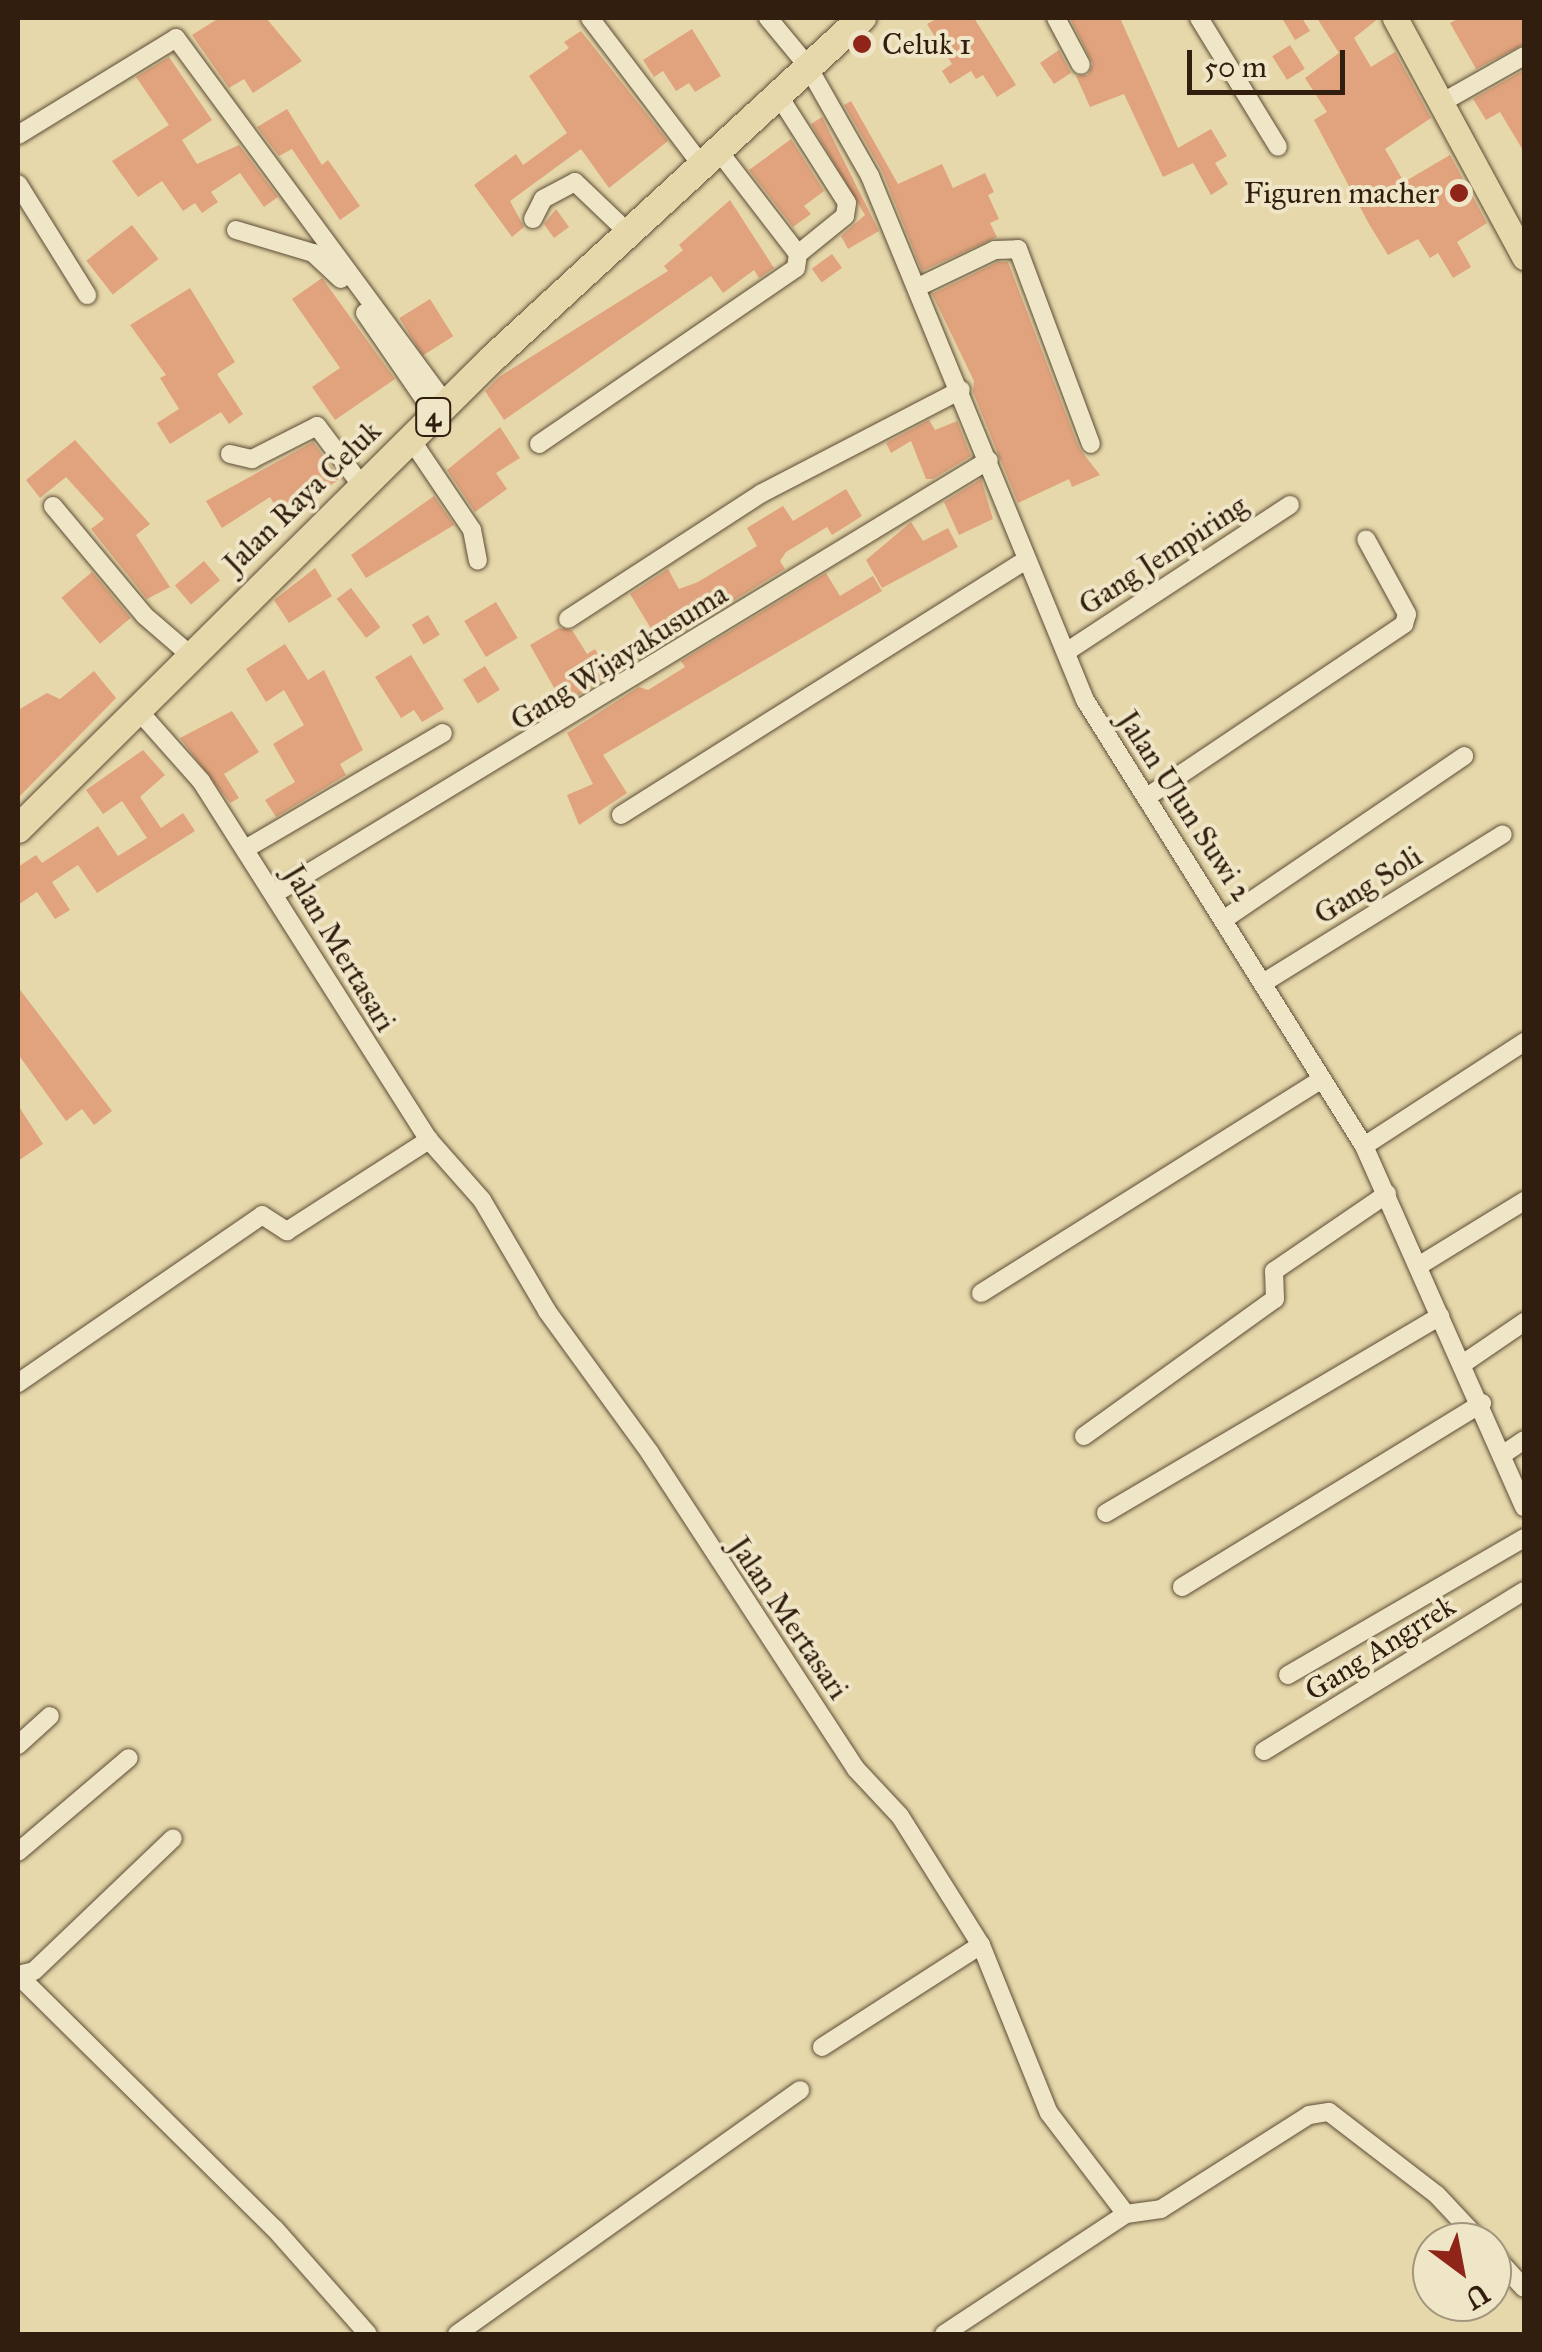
<!DOCTYPE html>
<style>
body{margin:0}
#map{position:relative;width:1542px;height:2352px;overflow:hidden;background:#e6d8ab;font-family:"IM FELL Great Primer",serif}
div>[style]{position:absolute}
[style*='--x']{left:calc(var(--x)*1px);top:calc(var(--y)*1px);width:calc(var(--w)*1px);rotate:calc(var(--a)*1deg)}
.building>*{inset:0;background:#e0a37d;transform-origin:0 0}
.roads{filter:drop-shadow(0 0 2px #5e4c35) drop-shadow(0 0 2px #5e4c35)}
.minor>*{height:18px;margin:-9px;padding:0 9px;transform-origin:9px;border-radius:9px;background:#efe6c8}
.primary>*{height:25px;margin:-12.5px;padding:0 12.5px;transform-origin:12.5px;border-radius:12.5px;background:#e6d8ab}
.trunk>*{height:28px;margin:-14px;padding:0 14px;transform-origin:14px;border-radius:14px;background:#e6d8ab}
.dots>*{width:28px;height:28px;translate:-50% -50%;box-sizing:border-box;border:5px solid #efe6c8;border-radius:50%}
span{translate:-50% -50%;white-space:nowrap;text-align:center;line-height:1.15;-webkit-text-stroke:8px #efe6c8;paint-order:stroke}
.shield-label span{padding:2px 8px;background:#efe6c8;border:2px solid;border-radius:8px;-webkit-text-stroke-width:0}
.shield-label{font-size:28px;color:#311e0e;font-weight:700}
.poi-label{font-size:30px;color:#311e0e}
.left{translate:0 -50%;text-align:left}
.right{translate:-100% -50%;text-align:right}
.street-label{font-size:30px;color:#311e0e}
.frame{position:absolute;inset:0;border:20px solid #311e0e;pointer-events:none}
.north{position:absolute;left:1412px;top:2222px;width:100px;height:100px;box-sizing:border-box;background:#efe6c8;border:2px solid #a3967e;border-radius:50%;rotate:148deg;font-size:28px;font-weight:700;line-height:40px;text-align:center;color:#311e0e}
.north::after{content:'';display:block;margin:auto;width:35px;height:45px;background:#8f2418;clip-path:polygon(50% 0,100% 100%,50% 72%,0 100%)}
.scale{position:absolute;left:1187px;top:50px;width:158px;height:45px;box-sizing:border-box;border:5px solid #311e0e;border-top:0;padding-left:12px;font-size:30px;line-height:35px;white-space:nowrap;color:#311e0e;-webkit-text-stroke:8px #efe6c8;paint-order:stroke}
</style>
<div id="map">
<div class="building">
<i style="clip-path:polygon(219px 18px,266px 18px,302px 61px,253px 93px,244px 79px,229px 88px,192px 35px)"></i>
<i style="clip-path:polygon(938px 18px,974px 18px,1016px 85px,997px 97px,983px 75px,976px 79px,971px 71px,950px 84px,942px 71px,952px 64px,927px 24px)"></i>
<i style="clip-path:polygon(1070px 18px,1120px 18px,1178px 148px,1211px 129px,1227px 156px,1215px 163px,1228px 184px,1211px 195px,1193px 163px,1163px 177px,1124px 94px,1090px 107px,1076px 76px,1088px 75px,1093px 64px)"></i>
<i style="clip-path:polygon(1282px 18px,1302px 18px,1310px 31px,1295px 40px)"></i>
<i style="clip-path:polygon(1317px 18px,1379px 18px,1354px 38px,1371px 67px,1395px 52px,1431px 118px,1385px 149px,1404px 182px,1450px 155px,1487px 223px,1457px 242px,1471px 267px,1453px 278px,1438px 253px,1430px 258px,1418px 239px,1388px 255px,1369px 224px,1314px 120px,1327px 112px,1305px 78px,1339px 53px)"></i>
<i style="clip-path:polygon(1459px 18px,1524px 18px,1524px 44px,1476px 69px,1450px 23px)"></i>
<i style="clip-path:polygon(692px 29px,721px 76px,695px 92px,689px 83px,676px 91px,663px 71px,654px 77px,643px 60px)"></i>
<i style="clip-path:polygon(581px 31px,668px 141px,609px 188px,581px 149px,510px 201px,524px 227px,512px 237px,474px 185px,516px 154px,523px 165px,567px 133px,529px 76px,569px 48px,564px 42px)"></i>
<i style="left:1290px;top:45px;width:28px;height:21px;rotate:58deg"></i>
<i style="clip-path:polygon(1059px 50px,1071px 73px,1054px 84px,1040px 63px)"></i>
<i style="clip-path:polygon(169px 57px,212px 120px,182px 140px,197px 164px,239px 145px,278px 197px,264px 207px,240px 173px,211px 192px,218px 202px,202px 213px,195px 203px,183px 211px,162px 181px,138px 197px,112px 161px,169px 125px,136px 77px)"></i>
<i style="clip-path:polygon(1524px 70px,1524px 152px,1500px 112px,1486px 120px,1473px 99px)"></i>
<i style="clip-path:polygon(851px 101px,898px 184px,942px 164px,953px 188px,985px 173px,994px 192px,988px 195px,999px 219px,990px 223px,997px 237px,922px 271px,882px 171px,844px 105px)"></i>
<i style="clip-path:polygon(287px 109px,322px 165px,328px 160px,360px 206px,340px 220px,292px 149px,279px 156px,257px 127px)"></i>
<i style="clip-path:polygon(822px 117px,879px 231px,848px 249px,841px 236px,865px 215px,811px 124px)"></i>
<i style="clip-path:polygon(791px 139px,824px 191px,804px 206px,811px 214px,793px 227px,749px 170px)"></i>
<i style="clip-path:polygon(730px 200px,774px 268px,759px 278px,754px 270px,723px 293px,711px 276px,504px 420px,485px 391px,499px 377px,668px 271px,664px 266px,683px 250px,679px 245px)"></i>
<i style="clip-path:polygon(556px 209px,569px 227px,554px 238px,544px 224px)"></i>
<i style="left:132px;top:225px;width:43px;height:58px;rotate:52deg"></i>
<i style="left:832px;top:254px;width:17px;height:25px;rotate:54deg"></i>
<i style="clip-path:polygon(998px 262px,1008px 262px,1079px 448px,1100px 475px,1072px 487px,1069px 479px,1018px 503px,973px 392px,974px 381px,932px 294px)"></i>
<i style="clip-path:polygon(322px 278px,395px 379px,335px 420px,312px 387px,340px 368px,292px 299px)"></i>
<i style="clip-path:polygon(190px 288px,235px 362px,217px 374px,243px 414px,229px 424px,221px 412px,170px 444px,157px 423px,179px 409px,160px 378px,166px 375px,130px 325px)"></i>
<i style="left:430px;top:299px;width:44px;height:36px;rotate:58deg"></i>
<i style="clip-path:polygon(929px 420px,935px 430px,957px 421px,971px 456px,933px 479px,926px 479px,911px 441px,891px 453px,886px 443px)"></i>
<i style="clip-path:polygon(500px 427px,520px 458px,496px 473px,507px 489px,475px 512px,447px 470px)"></i>
<i style="clip-path:polygon(75px 440px,150px 524px,136px 535px,170px 587px,147px 599px,91px 529px,104px 519px,66px 477px,40px 498px,26px 480px)"></i>
<i style="clip-path:polygon(313px 442px,340px 479px,282px 517px,270px 497px,222px 528px,206px 501px)"></i>
<i style="clip-path:polygon(981px 479px,993px 519px,959px 535px,944px 502px)"></i>
<i style="clip-path:polygon(846px 489px,862px 516px,832px 535px,827px 527px,786px 552px,780px 561px,785px 569px,674px 637px,666px 625px,653px 632px,630px 594px,668px 569px,679px 589px,698px 582px,757px 546px,747px 528px,783px 506px,793px 521px)"></i>
<i style="clip-path:polygon(434px 496px,454px 525px,366px 578px,351px 555px)"></i>
<i style="clip-path:polygon(911px 522px,923px 541px,948px 528px,958px 547px,882px 588px,866px 560px)"></i>
<i style="left:204px;top:561px;width:25px;height:38px;rotate:50deg"></i>
<i style="clip-path:polygon(315px 568px,332px 596px,289px 623px,274px 600px)"></i>
<i style="left:92px;top:572px;width:60px;height:40px;rotate:50deg"></i>
<i style="clip-path:polygon(826px 573px,840px 596px,873px 576px,882px 591px,603px 755px,627px 793px,579px 825px,567px 795px,593px 784px,567px 733px,639px 687px,648px 690px,685px 667px,681px 661px)"></i>
<i style="left:351px;top:588px;width:49px;height:18px;rotate:53deg"></i>
<i style="left:496px;top:602px;width:42px;height:37px;rotate:59deg"></i>
<i style="left:428px;top:615px;width:23px;height:19px;rotate:59deg"></i>
<i style="clip-path:polygon(559px 628px,572px 630px,587px 654px,595px 649px,603px 663px,618px 653px,626px 666px,563px 704px,530px 645px)"></i>
<i style="clip-path:polygon(285px 644px,308px 680px,324px 670px,363px 750px,340px 764px,346px 775px,276px 817px,265px 800px,295px 782px,273px 744px,304px 725px,284px 690px,266px 702px,246px 669px)"></i>
<i style="clip-path:polygon(411px 655px,444px 709px,422px 722px,414px 710px,401px 718px,375px 677px)"></i>
<i style="left:485px;top:666px;width:28px;height:26px;rotate:58deg"></i>
<i style="clip-path:polygon(94px 671px,116px 698px,18px 798px,18px 710px,47px 693px,60px 699px)"></i>
<i style="clip-path:polygon(232px 711px,259px 752px,224px 774px,239px 798px,230px 803px,180px 738px)"></i>
<i style="clip-path:polygon(143px 750px,165px 775px,140px 797px,161px 828px,183px 813px,195px 831px,97px 893px,78px 865px,52px 882px,70px 910px,55px 919px,37px 892px,18px 905px,18px 867px,36px 855px,42px 863px,98px 826px,118px 856px,147px 838px,122px 801px,103px 814px,86px 790px)"></i>
<i style="clip-path:polygon(18px 987px,112px 1111px,94px 1125px,82px 1109px,66px 1121px,18px 1054px)"></i>
<i style="clip-path:polygon(18px 1105px,43px 1144px,18px 1161px)"></i>
</div>
<div class="roads">
<div class="minor">
<i style="--x:590;--y:18;--w:183;--a:52.8"></i>
<i style="--x:768;--y:18;--w:61;--a:50.3"></i>
<i style="--x:807;--y:65;--w:128;--a:60.4"></i>
<i style="--x:870;--y:176;--w:566;--a:67.69"></i>
<i style="--x:1085;--y:700;--w:526;--a:57.97"></i>
<i style="--x:1364;--y:1146;--w:395;--a:66.1"></i>
<i style="--x:1056;--y:18;--w:53;--a:62"></i>
<i style="--x:1199;--y:18;--w:151;--a:58.5"></i>
<i style="--x:777;--y:93;--w:130;--a:57.5"></i>
<i style="--x:847;--y:203;--w:13;--a:99"></i>
<i style="--x:845;--y:216;--w:60;--a:141"></i>
<i style="--x:1441;--y:103;--w:95;--a:-29.5"></i>
<i style="--x:18;--y:135;--w:185;--a:-31.5"></i>
<i style="--x:176;--y:38;--w:456;--a:53.6"></i>
<i style="--x:18;--y:184;--w:131;--a:58.1"></i>
<i style="--x:533;--y:219;--w:22;--a:-63"></i>
<i style="--x:543;--y:199;--w:36;--a:-28"></i>
<i style="--x:575;--y:182;--w:59;--a:43.6"></i>
<i style="--x:236;--y:230;--w:80;--a:16.6"></i>
<i style="--x:313;--y:253;--w:38;--a:43"></i>
<i style="--x:918;--y:287;--w:85;--a:-25.7"></i>
<i style="--x:995;--y:250;--w:23;--a:-2"></i>
<i style="--x:1018;--y:249;--w:208;--a:69.5"></i>
<i style="--x:365;--y:313;--w:124;--a:55.5"></i>
<i style="--x:410;--y:438;--w:111;--a:56"></i>
<i style="--x:472;--y:530;--w:31;--a:79"></i>
<i style="--x:539;--y:444;--w:311;--a:-34.4"></i>
<i style="--x:796;--y:268;--w:14;--a:-82"></i>
<i style="--x:798;--y:254;--w:131;--a:-127.6"></i>
<i style="--x:230;--y:454;--w:23;--a:13"></i>
<i style="--x:252;--y:459;--w:73;--a:-26.9"></i>
<i style="--x:317;--y:426;--w:75;--a:53.1"></i>
<i style="--x:53;--y:506;--w:143;--a:50.1"></i>
<i style="--x:145;--y:616;--w:58;--a:40.8"></i>
<i style="--x:568;--y:619;--w:231;--a:-33"></i>
<i style="--x:762;--y:493;--w:224;--a:-27.4"></i>
<i style="--x:1066;--y:652;--w:268;--a:-33.3"></i>
<i style="--x:137;--y:709;--w:96;--a:48.4"></i>
<i style="--x:201;--y:781;--w:425;--a:57.6"></i>
<i style="--x:429;--y:1140;--w:80;--a:48.5"></i>
<i style="--x:482;--y:1200;--w:129;--a:59.6"></i>
<i style="--x:547;--y:1311;--w:175;--a:54"></i>
<i style="--x:650;--y:1453;--w:377;--a:56.9"></i>
<i style="--x:856;--y:1769;--w:64;--a:46.9"></i>
<i style="--x:900;--y:1816;--w:152;--a:57.9"></i>
<i style="--x:981;--y:1945;--w:181;--a:68"></i>
<i style="--x:1049;--y:2113;--w:127;--a:52.7"></i>
<i style="--x:1147;--y:797;--w:310;--a:-33.9"></i>
<i style="--x:1404;--y:624;--w:10;--a:-73"></i>
<i style="--x:1407;--y:614;--w:85;--a:-118.7"></i>
<i style="--x:621;--y:815;--w:475;--a:-32.2"></i>
<i style="--x:247;--y:848;--w:227;--a:-30.4"></i>
<i style="--x:274;--y:894;--w:836;--a:-31.26"></i>
<i style="--x:1226;--y:918;--w:288;--a:-34.2"></i>
<i style="--x:1263;--y:983;--w:282;--a:-31.8"></i>
<i style="--x:1364;--y:1146;--w:191;--a:-33"></i>
<i style="--x:1420;--y:1265;--w:122;--a:-31.6"></i>
<i style="--x:981;--y:1293;--w:401;--a:-32.1"></i>
<i style="--x:1464;--y:1363;--w:73;--a:-34.3"></i>
<i style="--x:18;--y:1383;--w:296;--a:-34.5"></i>
<i style="--x:262;--y:1215;--w:30;--a:33"></i>
<i style="--x:287;--y:1231;--w:169;--a:-32.7"></i>
<i style="--x:1084;--y:1436;--w:235;--a:-35.7"></i>
<i style="--x:1275;--y:1299;--w:28;--a:-92"></i>
<i style="--x:1274;--y:1271;--w:137;--a:-34.3"></i>
<i style="--x:1502;--y:1455;--w:27;--a:-34"></i>
<i style="--x:1106;--y:1513;--w:388;--a:-30.5"></i>
<i style="--x:1182;--y:1587;--w:352;--a:-31.5"></i>
<i style="--x:1288;--y:1675;--w:273;--a:-30.1"></i>
<i style="--x:18;--y:1745;--w:43;--a:-42.2"></i>
<i style="--x:1264;--y:1751;--w:305;--a:-31.6"></i>
<i style="--x:18;--y:1852;--w:145;--a:-40.3"></i>
<i style="--x:18;--y:1975;--w:361;--a:44.7"></i>
<i style="--x:275;--y:2229;--w:140;--a:48.5"></i>
<i style="--x:18;--y:1975;--w:16;--a:-14"></i>
<i style="--x:34;--y:1971;--w:192;--a:-43.7"></i>
<i style="--x:822;--y:2047;--w:189;--a:-32.7"></i>
<i style="--x:1126;--y:2214;--w:35;--a:-8"></i>
<i style="--x:1161;--y:2209;--w:175;--a:-32.4"></i>
<i style="--x:1309;--y:2115;--w:20;--a:-9"></i>
<i style="--x:1329;--y:2112;--w:136;--a:37.5"></i>
<i style="--x:1437;--y:2195;--w:64;--a:46.9"></i>
<i style="--x:1492;--y:2253;--w:47;--a:47.6"></i>
<i style="--x:457;--y:2334;--w:421;--a:-35.4"></i>
<i style="--x:944;--y:2334;--w:218;--a:-33.4"></i>
</div>
<div class="primary">
<i style="--x:1395;--y:18;--w:272;--a:61.6"></i>
</div>
<div class="trunk">
<i style="--x:18;--y:829;--w:669;--a:-44.76"></i>
<i style="--x:493;--y:358;--w:502;--a:-42.66"></i>
</div>
</div>
<div class="dots">
<i style="left:862px;top:44px;background:#8f2418"></i>
<i style="left:1459px;top:193px;background:#8f2418"></i>
</div>
<div class="shield-label">
<span style="left:433px;top:417px">4</span>
</div>
<div class="poi-label">
<span class="left" style="left:882px;top:44px">Celuk 1</span>
<span class="right" style="left:1439px;top:193px">Figuren macher</span>
</div>
<div class="street-label">
<span style="left:302px;top:497px;rotate:-44deg">Jalan Raya Celuk</span>
<span style="left:1163px;top:555px;rotate:-33deg">Gang Jempiring</span>
<span style="left:619px;top:657px;rotate:-32deg">Gang Wijayakusuma</span>
<span style="left:1185px;top:806px;rotate:57deg">Jalan Ulun Suwi 2</span>
<span style="left:1368px;top:885px;rotate:-32deg">Gang Soli</span>
<span style="left:340px;top:948px;rotate:59deg">Jalan Mertasari</span>
<span style="left:789px;top:1618px;rotate:56deg">Jalan Mertasari</span>
<span style="left:1380px;top:1648px;rotate:-32deg">Gang Angrrek</span>
</div>
<div class="frame"></div>
<div class="north">U</div>
<div class="scale">50 m</div>
</div>
